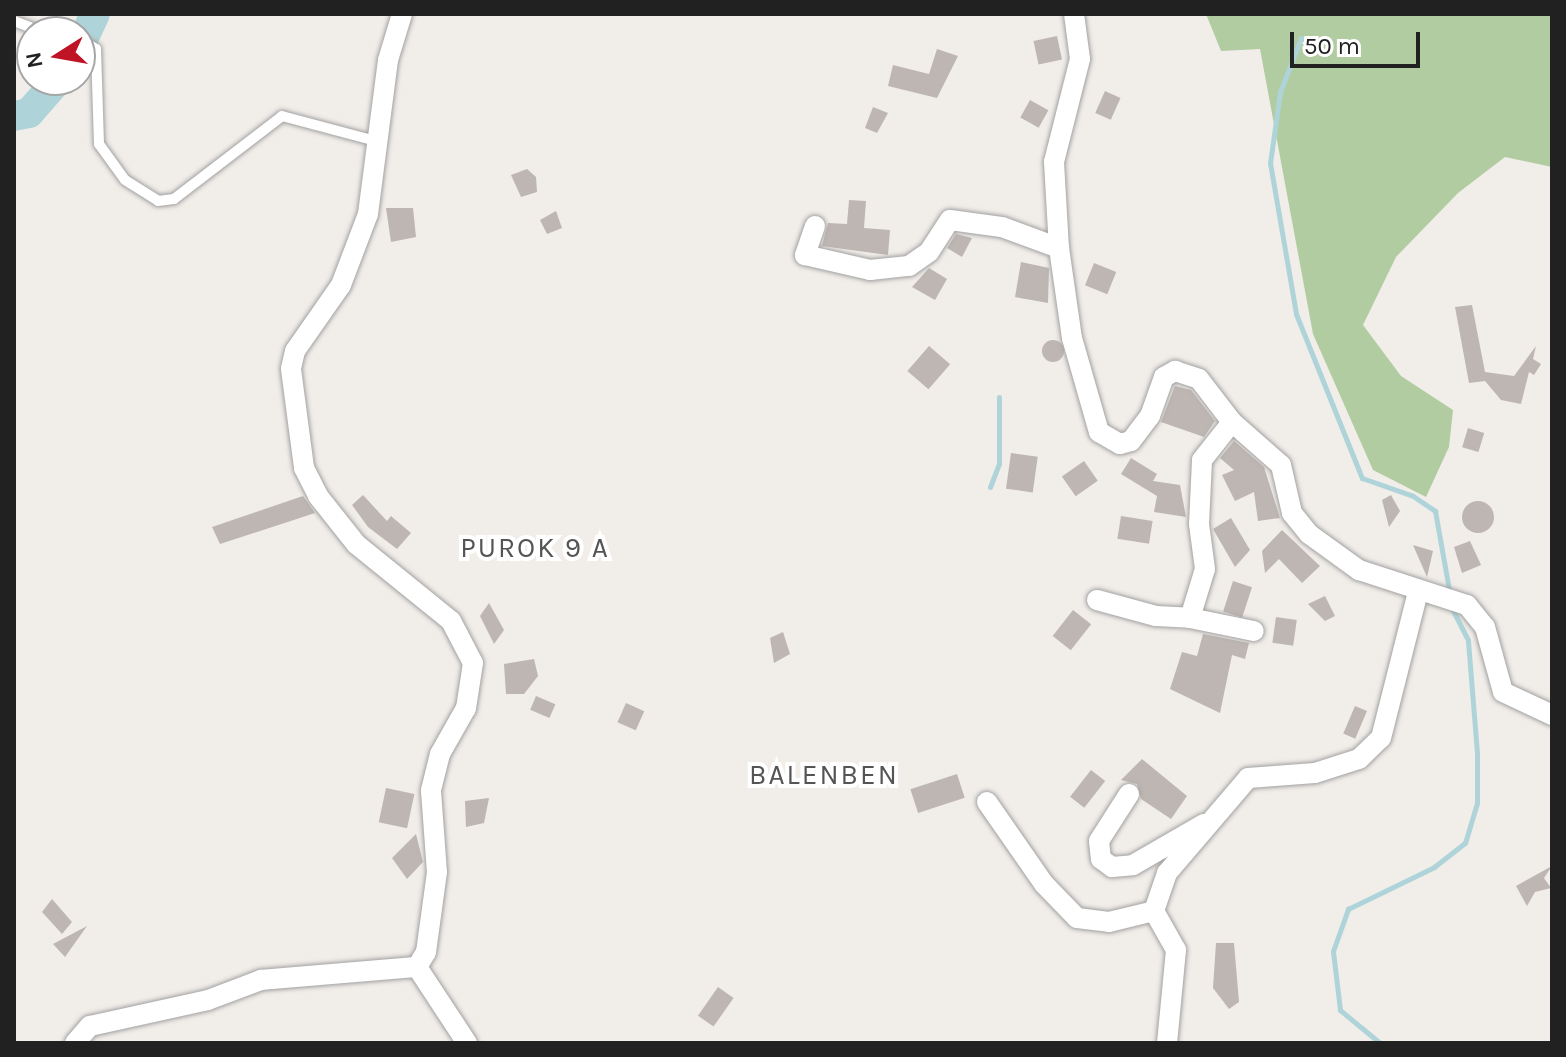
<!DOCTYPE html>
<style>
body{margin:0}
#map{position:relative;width:1566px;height:1057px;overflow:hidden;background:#f1ede9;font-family:Karla,sans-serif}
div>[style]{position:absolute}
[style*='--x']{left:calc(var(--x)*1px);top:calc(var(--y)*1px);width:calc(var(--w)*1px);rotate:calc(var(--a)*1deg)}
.forest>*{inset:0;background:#b2cca2}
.stream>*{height:5px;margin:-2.5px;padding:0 2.5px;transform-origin:2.5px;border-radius:2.5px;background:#aed4da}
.river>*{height:30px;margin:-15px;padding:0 15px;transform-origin:15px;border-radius:15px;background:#aed4da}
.building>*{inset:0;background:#beb6b2;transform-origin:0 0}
.round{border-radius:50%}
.roads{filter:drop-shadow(0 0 2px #a2a2a2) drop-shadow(0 0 2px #a2a2a2)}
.service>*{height:10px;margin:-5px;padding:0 5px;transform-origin:5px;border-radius:5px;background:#fff}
.minor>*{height:20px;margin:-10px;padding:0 10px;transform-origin:10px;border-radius:10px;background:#fff}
span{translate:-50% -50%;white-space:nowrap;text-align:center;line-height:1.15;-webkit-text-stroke:8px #fff;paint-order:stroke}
.neighbourhood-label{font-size:28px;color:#545454;letter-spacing:2px}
.frame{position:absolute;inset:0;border:16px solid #212121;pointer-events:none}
.north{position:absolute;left:16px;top:16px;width:80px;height:80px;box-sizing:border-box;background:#fff;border:2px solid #a6a6a6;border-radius:50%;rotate:259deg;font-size:22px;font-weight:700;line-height:32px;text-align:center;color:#212121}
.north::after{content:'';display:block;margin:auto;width:28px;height:36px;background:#bf1425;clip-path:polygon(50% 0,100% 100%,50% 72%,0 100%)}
.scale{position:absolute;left:1290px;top:32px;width:130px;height:36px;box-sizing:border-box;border:4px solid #212121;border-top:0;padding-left:10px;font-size:24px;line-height:28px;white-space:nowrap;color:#212121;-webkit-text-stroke:6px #fff;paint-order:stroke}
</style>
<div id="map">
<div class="forest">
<i style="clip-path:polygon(1206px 14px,1552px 14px,1552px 167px,1505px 157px,1458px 193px,1396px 257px,1363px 325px,1401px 376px,1453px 410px,1449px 447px,1426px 497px,1373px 470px,1313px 334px,1260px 49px,1221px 51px)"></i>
</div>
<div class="stream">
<i style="--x:1301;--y:38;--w:58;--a:111.3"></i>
<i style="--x:1280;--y:92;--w:72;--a:98"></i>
<i style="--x:1270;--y:163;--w:153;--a:80.2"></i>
<i style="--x:1296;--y:314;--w:177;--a:68.1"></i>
<i style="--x:1362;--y:478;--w:54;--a:19.4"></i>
<i style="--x:1413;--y:496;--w:27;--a:34"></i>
<i style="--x:1435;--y:511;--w:85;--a:79.9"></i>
<i style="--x:990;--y:487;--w:25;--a:-69"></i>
<i style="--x:999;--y:464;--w:67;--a:-90"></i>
<i style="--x:1380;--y:1043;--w:52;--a:-140.5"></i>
<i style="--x:1340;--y:1010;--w:59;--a:-96.8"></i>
<i style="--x:1333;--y:951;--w:45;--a:-70.3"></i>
<i style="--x:1348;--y:909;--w:96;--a:-26"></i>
<i style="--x:1434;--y:867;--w:39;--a:-38"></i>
<i style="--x:1465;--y:843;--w:42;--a:-73.3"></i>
<i style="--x:1477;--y:803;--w:50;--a:-90"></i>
<i style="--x:1477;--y:753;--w:113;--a:-94.6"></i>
<i style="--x:1468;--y:640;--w:39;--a:-117"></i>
</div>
<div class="river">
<i style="--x:80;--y:46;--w:35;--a:-65"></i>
<i style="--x:14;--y:116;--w:15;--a:-11"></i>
<i style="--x:29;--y:113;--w:44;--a:-48.7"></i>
</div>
<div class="building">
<i style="left:1057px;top:36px;width:24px;height:24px;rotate:78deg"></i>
<i style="clip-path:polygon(937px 49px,958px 56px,937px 98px,888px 86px,893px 65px,929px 74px)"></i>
<i style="left:1105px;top:91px;width:17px;height:24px;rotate:24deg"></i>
<i style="left:1030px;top:100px;width:21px;height:20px;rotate:29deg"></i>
<i style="clip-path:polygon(873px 107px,888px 113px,877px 133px,865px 128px)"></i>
<i style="clip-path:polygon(527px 169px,536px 177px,537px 192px,521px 197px,511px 175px)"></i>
<i style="clip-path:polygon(849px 200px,866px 201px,864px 228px,890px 230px,888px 255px,822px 246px,828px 223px,847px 224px)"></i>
<i style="clip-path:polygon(386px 208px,413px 208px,416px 237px,391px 242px)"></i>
<i style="clip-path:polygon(556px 211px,562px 228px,547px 234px,540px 220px)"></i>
<i style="clip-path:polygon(956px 234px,972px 238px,962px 257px,947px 248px)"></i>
<i style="clip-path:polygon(1021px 262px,1049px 268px,1048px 303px,1015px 297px)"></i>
<i style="left:1094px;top:263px;width:24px;height:24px;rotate:22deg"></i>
<i style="clip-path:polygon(929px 268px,947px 279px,935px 300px,912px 287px)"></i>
<i style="clip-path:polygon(1472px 305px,1485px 372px,1514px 376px,1536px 346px,1533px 359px,1541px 364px,1534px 375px,1529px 372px,1521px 404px,1501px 400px,1485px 381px,1469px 383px,1455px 307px)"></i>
<i class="round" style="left:1042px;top:340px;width:22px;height:22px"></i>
<i style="left:929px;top:346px;width:28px;height:33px;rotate:41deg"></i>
<i style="clip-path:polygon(1175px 386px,1191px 390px,1215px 421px,1204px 437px,1161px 422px)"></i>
<i style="left:1468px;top:428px;width:17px;height:20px;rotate:17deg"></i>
<i style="clip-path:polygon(1234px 441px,1264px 467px,1280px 518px,1258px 521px,1254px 492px,1235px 501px,1222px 475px,1234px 470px,1220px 458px)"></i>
<i style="left:1011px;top:453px;width:27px;height:36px;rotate:8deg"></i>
<i style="clip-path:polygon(1131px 458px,1157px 474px,1153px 481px,1180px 485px,1186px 517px,1154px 512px,1157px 496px,1121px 474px)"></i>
<i style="left:1084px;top:461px;width:24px;height:27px;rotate:55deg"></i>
<i style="clip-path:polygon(363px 495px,387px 521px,391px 516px,411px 533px,397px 549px,368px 527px,352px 505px)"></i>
<i style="clip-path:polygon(1391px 495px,1400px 511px,1389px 527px,1382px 500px)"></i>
<i style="clip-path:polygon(303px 496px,315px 513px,220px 544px,212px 527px)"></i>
<i class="round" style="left:1462px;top:501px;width:32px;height:32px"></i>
<i style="left:1121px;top:516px;width:32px;height:23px;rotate:9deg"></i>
<i style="clip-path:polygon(1231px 518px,1250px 550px,1235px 567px,1213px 529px)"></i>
<i style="clip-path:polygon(1282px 530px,1320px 566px,1302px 583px,1279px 559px,1265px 573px,1262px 551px)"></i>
<i style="clip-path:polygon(1470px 541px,1481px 565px,1462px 573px,1454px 547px)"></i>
<i style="clip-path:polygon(1413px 545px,1433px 551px,1427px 577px)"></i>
<i style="left:1233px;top:581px;width:20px;height:32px;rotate:18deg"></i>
<i style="clip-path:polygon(1325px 596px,1335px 616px,1325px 621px,1308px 604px)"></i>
<i style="clip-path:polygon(489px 603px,504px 630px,494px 644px,480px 616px)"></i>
<i style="left:1073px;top:610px;width:23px;height:33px;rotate:38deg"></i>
<i style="left:1276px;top:617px;width:21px;height:26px;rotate:8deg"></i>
<i style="clip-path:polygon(783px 632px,790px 654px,774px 663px,770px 638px)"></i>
<i style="clip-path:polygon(1203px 634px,1249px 643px,1245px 659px,1232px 655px,1220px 713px,1170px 689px,1182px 652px,1197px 656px)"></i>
<i style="clip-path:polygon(534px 659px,538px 676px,524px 694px,506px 694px,504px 664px)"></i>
<i style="left:536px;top:696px;width:21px;height:15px;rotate:23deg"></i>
<i style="left:626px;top:703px;width:20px;height:21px;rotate:24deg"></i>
<i style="left:1355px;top:706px;width:13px;height:30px;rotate:23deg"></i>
<i style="clip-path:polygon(1142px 759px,1187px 796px,1171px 819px,1141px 799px,1137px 784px,1121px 780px)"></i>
<i style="left:1091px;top:770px;width:18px;height:34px;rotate:38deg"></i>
<i style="left:957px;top:774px;width:25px;height:49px;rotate:72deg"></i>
<i style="left:386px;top:788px;width:29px;height:35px;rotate:12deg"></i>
<i style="clip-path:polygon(489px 798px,484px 823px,466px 827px,465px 801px)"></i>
<i style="clip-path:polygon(416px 834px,423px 862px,407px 879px,392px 858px)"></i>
<i style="clip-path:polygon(1552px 866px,1544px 878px,1551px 888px,1535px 892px,1527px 906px,1516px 886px)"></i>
<i style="clip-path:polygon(52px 899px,72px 922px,62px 934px,42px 912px)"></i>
<i style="clip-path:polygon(87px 926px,65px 957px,53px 944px)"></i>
<i style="clip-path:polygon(1216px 943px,1234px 943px,1239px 1002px,1229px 1009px,1213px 988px)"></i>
<i style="left:718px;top:987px;width:19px;height:35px;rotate:35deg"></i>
</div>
<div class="roads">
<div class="service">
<i style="--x:14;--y:21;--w:30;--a:21"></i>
<i style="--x:80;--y:39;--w:19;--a:32"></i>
<i style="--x:96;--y:49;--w:95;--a:88.2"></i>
<i style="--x:99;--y:144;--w:44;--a:54.2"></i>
<i style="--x:125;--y:180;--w:39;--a:32"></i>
<i style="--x:158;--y:201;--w:16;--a:-7"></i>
<i style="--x:174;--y:199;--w:136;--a:-37.5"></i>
<i style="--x:282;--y:116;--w:97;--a:14.9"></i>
</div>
<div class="minor">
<i style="--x:402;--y:14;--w:48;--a:106.9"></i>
<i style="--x:388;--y:60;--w:155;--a:97.4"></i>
<i style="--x:368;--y:214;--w:76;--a:110.8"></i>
<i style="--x:341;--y:285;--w:80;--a:124.9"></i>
<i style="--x:295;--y:351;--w:18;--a:103"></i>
<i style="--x:291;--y:369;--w:100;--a:82.5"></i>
<i style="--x:304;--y:468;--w:31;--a:63"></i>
<i style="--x:318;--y:496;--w:61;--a:51.6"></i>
<i style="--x:356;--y:544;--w:122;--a:39"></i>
<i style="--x:451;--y:621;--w:47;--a:62.4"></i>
<i style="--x:473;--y:663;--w:46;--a:98.8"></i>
<i style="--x:466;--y:708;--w:53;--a:119.5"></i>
<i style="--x:440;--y:754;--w:38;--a:104"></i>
<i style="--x:431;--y:791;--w:81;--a:85.8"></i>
<i style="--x:437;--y:872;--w:81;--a:97.8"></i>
<i style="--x:426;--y:952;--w:17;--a:121"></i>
<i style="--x:1074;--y:14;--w:45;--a:82.4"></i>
<i style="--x:1080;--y:59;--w:106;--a:104.2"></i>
<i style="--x:1054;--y:162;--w:86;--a:86.7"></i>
<i style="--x:1059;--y:248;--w:91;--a:81.8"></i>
<i style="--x:1072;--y:338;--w:98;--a:74"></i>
<i style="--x:1099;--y:432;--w:24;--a:30"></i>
<i style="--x:1120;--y:444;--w:11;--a:-15"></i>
<i style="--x:1131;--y:441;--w:31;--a:-53"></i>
<i style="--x:1150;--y:416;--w:41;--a:-70.3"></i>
<i style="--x:1164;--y:377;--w:13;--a:-29"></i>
<i style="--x:1175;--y:371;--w:25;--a:18"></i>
<i style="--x:1199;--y:379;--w:54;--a:52.5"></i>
<i style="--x:1232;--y:422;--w:65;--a:41.3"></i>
<i style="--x:1281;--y:465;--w:49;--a:77.1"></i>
<i style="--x:1292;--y:513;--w:27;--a:51"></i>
<i style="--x:1309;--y:534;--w:62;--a:35.8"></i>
<i style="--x:1359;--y:570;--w:114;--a:18"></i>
<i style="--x:1467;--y:605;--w:28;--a:51"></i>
<i style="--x:1485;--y:627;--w:67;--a:74.5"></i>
<i style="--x:1503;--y:692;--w:54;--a:25.1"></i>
<i style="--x:815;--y:226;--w:31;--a:109"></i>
<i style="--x:805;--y:255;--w:67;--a:13"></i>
<i style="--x:870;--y:270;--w:39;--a:-6"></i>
<i style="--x:909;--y:266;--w:24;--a:-35"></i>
<i style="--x:929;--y:252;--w:38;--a:-57"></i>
<i style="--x:950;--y:220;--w:52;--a:7.7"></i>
<i style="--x:1002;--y:227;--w:61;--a:20.2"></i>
<i style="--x:1097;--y:600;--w:61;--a:15.2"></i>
<i style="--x:1156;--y:616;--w:34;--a:3"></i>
<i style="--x:1190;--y:618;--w:51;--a:-73"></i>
<i style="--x:1205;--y:569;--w:45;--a:-97.6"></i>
<i style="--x:1199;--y:524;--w:64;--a:-87.3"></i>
<i style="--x:1202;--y:460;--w:48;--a:-51.7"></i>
<i style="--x:1190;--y:618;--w:65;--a:11.5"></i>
<i style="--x:1129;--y:794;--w:56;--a:122.6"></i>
<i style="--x:1099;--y:841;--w:18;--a:84"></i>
<i style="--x:1101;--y:859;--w:14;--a:36"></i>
<i style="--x:1112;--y:867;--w:21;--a:-5"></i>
<i style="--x:1133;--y:865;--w:82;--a:-30"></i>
<i style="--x:987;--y:802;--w:100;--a:55.2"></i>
<i style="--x:1044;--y:884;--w:47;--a:45.9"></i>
<i style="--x:1077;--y:918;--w:32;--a:7"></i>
<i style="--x:1109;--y:922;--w:46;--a:-13.7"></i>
<i style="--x:1154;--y:911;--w:40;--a:-71.1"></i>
<i style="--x:1167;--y:873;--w:125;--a:-49.5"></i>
<i style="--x:1248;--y:778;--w:67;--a:-4.3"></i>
<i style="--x:1315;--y:773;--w:46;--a:-17.7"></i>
<i style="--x:1359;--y:759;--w:30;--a:-44"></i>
<i style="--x:1381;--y:738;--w:151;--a:-75.8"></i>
<i style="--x:1154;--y:911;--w:45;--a:60.6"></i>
<i style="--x:1176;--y:950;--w:93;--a:95.5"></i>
<i style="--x:417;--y:967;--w:91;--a:56.7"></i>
<i style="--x:75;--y:1043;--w:23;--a:-49"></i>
<i style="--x:90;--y:1026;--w:121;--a:-12.4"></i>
<i style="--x:208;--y:1000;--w:57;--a:-20.7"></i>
<i style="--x:261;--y:980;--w:157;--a:-4.8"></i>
</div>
</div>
<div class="neighbourhood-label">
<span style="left:535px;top:548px">PUROK 9 A</span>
<span style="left:824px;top:775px">BALENBEN</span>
</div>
<div class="frame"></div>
<div class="north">N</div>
<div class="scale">50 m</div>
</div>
